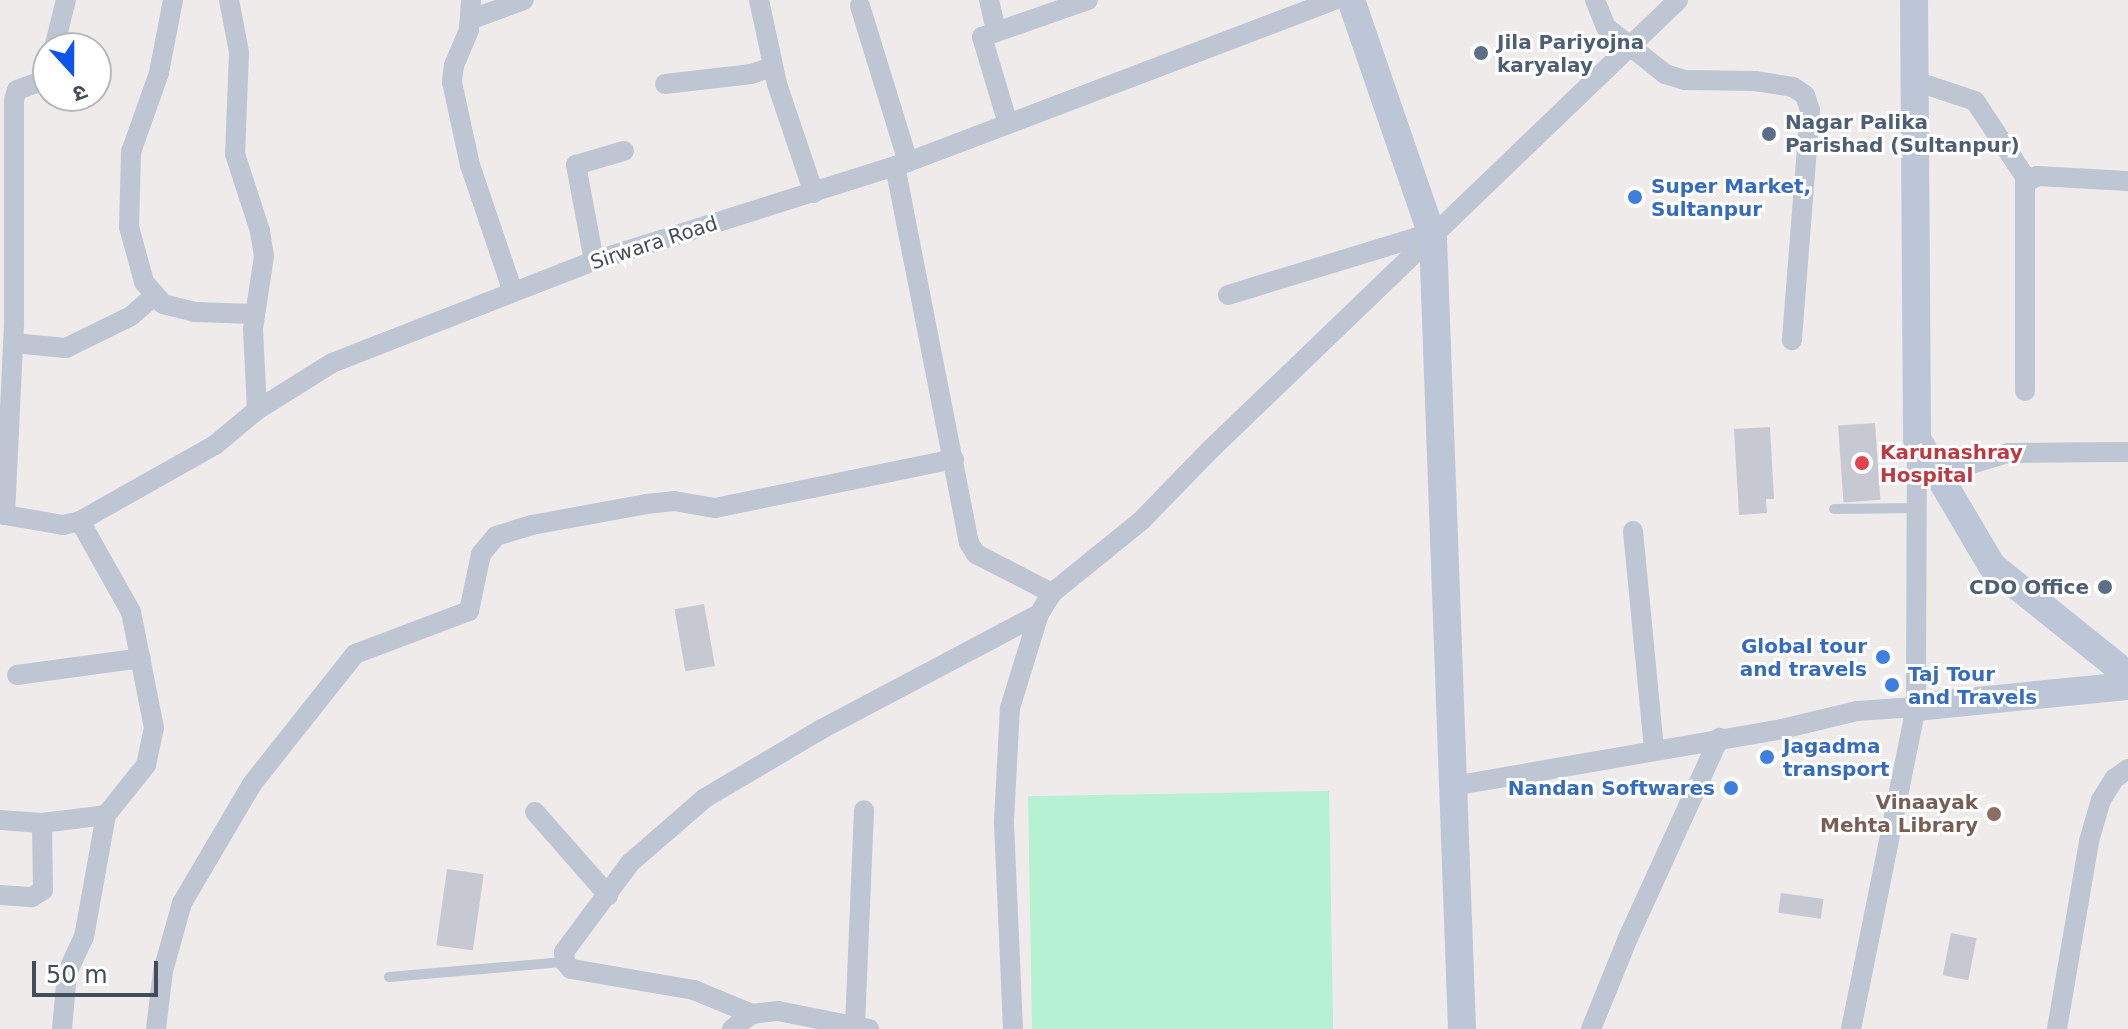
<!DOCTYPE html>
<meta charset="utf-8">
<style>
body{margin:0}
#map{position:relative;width:2128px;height:1029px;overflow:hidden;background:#efebeb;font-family:"DejaVu Sans","Noto Sans Devanagari",sans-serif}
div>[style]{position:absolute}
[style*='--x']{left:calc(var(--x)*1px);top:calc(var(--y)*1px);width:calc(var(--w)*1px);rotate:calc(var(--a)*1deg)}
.green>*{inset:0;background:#b5f1d2;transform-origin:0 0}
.building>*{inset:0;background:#c7c9d2;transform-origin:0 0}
.lane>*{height:10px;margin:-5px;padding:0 5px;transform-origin:5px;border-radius:5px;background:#bdc6d2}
.street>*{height:20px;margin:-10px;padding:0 10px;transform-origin:10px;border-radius:10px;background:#bdc6d2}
.secondary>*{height:28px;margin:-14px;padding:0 14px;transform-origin:14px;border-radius:14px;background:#bcc6d7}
.dots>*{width:22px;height:22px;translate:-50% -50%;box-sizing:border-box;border:4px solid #fff;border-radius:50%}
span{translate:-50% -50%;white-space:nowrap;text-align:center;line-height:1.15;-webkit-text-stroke:6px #fff;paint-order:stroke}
.service-label{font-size:20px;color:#4e5e75;font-weight:700}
.left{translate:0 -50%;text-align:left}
.right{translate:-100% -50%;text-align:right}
.shop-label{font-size:20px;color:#366cbe;font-weight:700}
.street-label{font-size:20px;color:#434d5a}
.health-label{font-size:20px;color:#be3a42;font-weight:700}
.education-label{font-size:20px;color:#785e54;font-weight:700}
.north{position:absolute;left:32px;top:32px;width:80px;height:80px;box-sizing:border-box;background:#fff;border:2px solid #b4b8bd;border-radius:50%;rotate:159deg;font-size:22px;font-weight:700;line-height:32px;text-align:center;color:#434d5a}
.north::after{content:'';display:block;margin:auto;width:28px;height:36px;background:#0d56e7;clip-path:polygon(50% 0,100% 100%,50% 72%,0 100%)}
.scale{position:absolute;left:32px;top:961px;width:126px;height:36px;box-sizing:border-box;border:4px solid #434d5a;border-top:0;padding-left:10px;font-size:24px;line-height:28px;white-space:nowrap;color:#434d5a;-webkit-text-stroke:6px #fff;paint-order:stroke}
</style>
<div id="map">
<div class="green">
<i style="left:1329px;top:791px;width:238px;height:301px;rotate:89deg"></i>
</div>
<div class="building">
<i style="left:1875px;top:423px;width:77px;height:37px;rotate:86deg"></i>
<i style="clip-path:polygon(1770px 427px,1774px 499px,1766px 499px,1767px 513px,1739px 515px,1734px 429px)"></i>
<i style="left:704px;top:604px;width:63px;height:30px;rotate:80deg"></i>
<i style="left:447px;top:869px;width:37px;height:77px;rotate:8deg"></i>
<i style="left:1781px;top:893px;width:43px;height:20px;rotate:8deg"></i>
<i style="left:1951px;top:933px;width:26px;height:43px;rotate:11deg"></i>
</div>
<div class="lane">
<i style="--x:1834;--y:509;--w:83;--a:-0.7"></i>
<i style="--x:389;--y:977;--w:177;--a:-4.9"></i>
</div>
<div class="street">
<i style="--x:173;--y:0;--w:74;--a:100.9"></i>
<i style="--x:159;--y:73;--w:84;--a:109.5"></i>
<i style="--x:131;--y:152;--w:75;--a:91.5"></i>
<i style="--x:129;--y:227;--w:57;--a:74.7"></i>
<i style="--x:144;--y:282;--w:29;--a:49"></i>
<i style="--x:163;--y:304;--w:32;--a:14"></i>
<i style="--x:194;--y:312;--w:60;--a:1.9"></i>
<i style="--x:229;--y:0;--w:53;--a:79.1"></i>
<i style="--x:239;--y:52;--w:102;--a:92.2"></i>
<i style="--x:235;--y:154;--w:81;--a:72"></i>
<i style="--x:260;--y:231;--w:25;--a:81"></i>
<i style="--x:264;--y:256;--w:74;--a:98.6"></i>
<i style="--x:253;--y:329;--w:81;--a:87.2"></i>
<i style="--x:471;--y:0;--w:30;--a:94"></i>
<i style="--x:469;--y:30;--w:38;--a:113"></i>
<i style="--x:454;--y:65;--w:17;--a:97"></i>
<i style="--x:452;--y:82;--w:85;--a:77.8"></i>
<i style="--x:470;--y:165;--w:134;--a:71.3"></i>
<i style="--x:759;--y:0;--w:86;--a:77.9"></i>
<i style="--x:777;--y:84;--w:115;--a:71.3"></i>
<i style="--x:989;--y:0;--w:31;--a:77"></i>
<i style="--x:1595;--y:0;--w:29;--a:68"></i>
<i style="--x:1606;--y:27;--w:75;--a:38.5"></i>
<i style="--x:1665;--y:74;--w:21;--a:17"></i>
<i style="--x:1685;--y:80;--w:70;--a:0.8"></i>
<i style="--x:1755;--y:81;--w:38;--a:9"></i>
<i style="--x:1793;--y:87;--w:14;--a:34"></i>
<i style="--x:1805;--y:95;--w:16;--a:72"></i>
<i style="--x:1810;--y:110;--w:231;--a:94.5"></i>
<i style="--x:860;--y:6;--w:163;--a:72.9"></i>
<i style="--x:472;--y:19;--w:55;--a:-20.1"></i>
<i style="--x:54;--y:48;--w:49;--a:-76"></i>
<i style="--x:1915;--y:81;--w:63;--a:18.4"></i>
<i style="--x:1975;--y:101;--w:95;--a:56.6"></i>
<i style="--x:665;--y:84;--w:87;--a:-6.6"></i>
<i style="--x:751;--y:74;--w:23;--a:-18"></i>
<i style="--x:1008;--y:124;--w:91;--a:-106.6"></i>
<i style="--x:982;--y:37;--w:112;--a:-19.2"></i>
<i style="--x:895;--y:166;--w:384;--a:78.9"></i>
<i style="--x:969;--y:543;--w:13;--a:58"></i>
<i style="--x:976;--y:554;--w:85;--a:27.2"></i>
<i style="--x:594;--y:261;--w:98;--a:-100.6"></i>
<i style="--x:576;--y:165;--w:50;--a:-16.3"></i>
<i style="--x:1228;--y:295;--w:212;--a:-17"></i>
<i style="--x:13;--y:343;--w:53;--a:5.4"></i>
<i style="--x:66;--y:348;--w:72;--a:-26.2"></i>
<i style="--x:131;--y:316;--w:29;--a:-41"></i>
<i style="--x:2025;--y:391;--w:208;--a:-90"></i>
<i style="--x:2025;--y:183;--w:14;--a:-30"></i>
<i style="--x:2037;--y:176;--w:91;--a:3.1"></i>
<i style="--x:1938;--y:474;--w:73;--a:-16.7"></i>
<i style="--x:2008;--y:453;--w:120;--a:-0.5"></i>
<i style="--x:0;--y:514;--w:64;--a:9.9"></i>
<i style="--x:63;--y:525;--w:17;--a:-13"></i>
<i style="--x:80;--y:521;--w:155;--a:-29.4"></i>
<i style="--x:215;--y:445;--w:55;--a:-39.8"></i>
<i style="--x:257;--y:410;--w:89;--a:-32.1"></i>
<i style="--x:332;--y:363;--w:281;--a:-21.3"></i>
<i style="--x:594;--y:261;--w:329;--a:-17.5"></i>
<i style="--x:908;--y:162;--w:457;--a:-20.8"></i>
<i style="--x:5;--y:515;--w:194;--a:-87.3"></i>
<i style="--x:14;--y:321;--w:221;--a:-90"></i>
<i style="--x:14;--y:100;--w:10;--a:-73"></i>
<i style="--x:17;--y:90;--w:29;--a:-20"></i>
<i style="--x:44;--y:80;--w:9;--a:-63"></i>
<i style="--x:1633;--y:531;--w:218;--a:84.5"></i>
<i style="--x:17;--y:675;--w:125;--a:-7.8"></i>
<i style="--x:1453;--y:786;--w:334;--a:-9.8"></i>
<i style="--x:1782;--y:729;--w:77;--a:-13.5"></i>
<i style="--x:1857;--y:711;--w:59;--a:-3.9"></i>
<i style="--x:535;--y:812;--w:111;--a:48.7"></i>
<i style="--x:0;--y:820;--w:42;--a:4.1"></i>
<i style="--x:42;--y:823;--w:64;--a:-7.1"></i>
<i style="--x:0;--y:895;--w:32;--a:4"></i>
<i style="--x:32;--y:897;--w:13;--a:-32"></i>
<i style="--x:43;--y:890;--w:67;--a:-90.9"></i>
<i style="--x:752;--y:1014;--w:63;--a:-157.5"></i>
<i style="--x:694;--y:990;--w:125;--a:-170.3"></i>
<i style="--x:571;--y:969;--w:9;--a:-131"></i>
<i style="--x:565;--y:962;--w:10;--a:-96"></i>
<i style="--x:564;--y:952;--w:111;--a:-53.4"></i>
<i style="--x:630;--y:863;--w:99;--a:-40.9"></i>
<i style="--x:705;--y:798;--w:134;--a:-30.6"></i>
<i style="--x:820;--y:730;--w:248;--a:-27.9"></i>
<i style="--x:855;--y:1026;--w:216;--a:-87.6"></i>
<i style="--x:62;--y:1029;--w:56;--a:-84.9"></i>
<i style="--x:67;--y:973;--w:40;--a:-65"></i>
<i style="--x:84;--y:937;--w:124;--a:-79.8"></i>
<i style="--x:106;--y:815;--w:64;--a:-51.3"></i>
<i style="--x:146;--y:765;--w:38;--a:-78"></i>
<i style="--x:154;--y:728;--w:118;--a:-101.2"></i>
<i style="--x:131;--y:612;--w:104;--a:-119.3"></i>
<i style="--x:156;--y:1029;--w:58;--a:-83.1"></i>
<i style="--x:163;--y:971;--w:71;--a:-74.4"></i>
<i style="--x:182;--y:903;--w:138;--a:-59.5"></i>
<i style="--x:252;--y:784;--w:166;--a:-51.6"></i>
<i style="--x:355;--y:654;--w:122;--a:-20.7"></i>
<i style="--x:469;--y:611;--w:58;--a:-78.1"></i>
<i style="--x:481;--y:554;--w:23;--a:-50"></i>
<i style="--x:496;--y:536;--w:38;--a:-17"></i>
<i style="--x:532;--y:525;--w:116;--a:-10.4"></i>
<i style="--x:646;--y:504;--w:28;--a:-6"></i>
<i style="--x:674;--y:501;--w:42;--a:9.7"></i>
<i style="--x:715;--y:508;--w:244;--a:-11.6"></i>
<i style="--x:732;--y:1029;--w:25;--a:-37"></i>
<i style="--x:752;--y:1014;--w:26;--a:-7"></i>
<i style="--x:778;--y:1011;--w:93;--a:11.2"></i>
<i style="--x:1013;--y:1029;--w:208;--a:-92.5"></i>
<i style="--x:1004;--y:821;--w:113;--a:-87"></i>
<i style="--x:1010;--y:708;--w:98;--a:-72.9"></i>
<i style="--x:1039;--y:614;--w:25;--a:-58"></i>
<i style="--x:1052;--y:593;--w:114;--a:-39"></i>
<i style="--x:1141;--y:521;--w:100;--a:-45.8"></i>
<i style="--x:1211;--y:449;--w:648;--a:-43.87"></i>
<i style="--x:1591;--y:1029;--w:98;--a:-67.9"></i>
<i style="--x:1628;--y:938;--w:220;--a:-65.5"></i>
<i style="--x:1851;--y:1029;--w:328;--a:-78.6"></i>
<i style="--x:1916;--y:707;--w:268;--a:-89.8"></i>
<i style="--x:2057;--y:1029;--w:191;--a:-80.3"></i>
<i style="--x:2089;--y:841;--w:43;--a:-73.7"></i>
<i style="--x:2101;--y:800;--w:25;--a:-58"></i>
<i style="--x:2114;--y:779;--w:17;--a:-36"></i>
</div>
<div class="secondary">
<i style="--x:1351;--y:0;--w:252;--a:71"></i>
<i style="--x:1433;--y:238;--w:792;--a:87.9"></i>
<i style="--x:1914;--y:0;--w:439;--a:89.6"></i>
<i style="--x:1917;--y:439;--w:147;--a:59.4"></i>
<i style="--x:1992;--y:566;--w:174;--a:38.7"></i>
<i style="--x:1916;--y:707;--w:213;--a:-5.7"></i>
</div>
<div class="dots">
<i style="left:1481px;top:53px;background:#5c6f8a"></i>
<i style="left:1769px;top:134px;background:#5c6f8a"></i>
<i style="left:1635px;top:197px;background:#3f7fe0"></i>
<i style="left:1862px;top:463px;background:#e0444e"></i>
<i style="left:2105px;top:587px;background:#5c6f8a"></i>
<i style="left:1883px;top:657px;background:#3f7fe0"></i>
<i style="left:1892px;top:685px;background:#3f7fe0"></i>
<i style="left:1767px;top:757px;background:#3f7fe0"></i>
<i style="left:1731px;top:788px;background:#3f7fe0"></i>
<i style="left:1994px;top:814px;background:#8d6e63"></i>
</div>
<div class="service-label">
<span class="left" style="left:1497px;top:54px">Jila Pariyojna<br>karyalay</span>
<span class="left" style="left:1785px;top:134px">Nagar Palika<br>Parishad (Sultanpur)</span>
<span class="right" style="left:2089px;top:587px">CDO Office</span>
</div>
<div class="shop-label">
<span class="left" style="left:1651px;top:198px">Super Market,<br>Sultanpur</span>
<span class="right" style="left:1867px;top:658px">Global tour<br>and travels</span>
<span class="left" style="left:1908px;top:686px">Taj Tour<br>and Travels</span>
<span class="left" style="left:1783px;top:758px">Jagadma<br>transport</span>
<span class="right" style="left:1715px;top:788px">Nandan Softwares</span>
</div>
<div class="street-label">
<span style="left:654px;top:243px;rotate:-18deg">Sirwara Road</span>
</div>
<div class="health-label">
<span class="left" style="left:1880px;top:464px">Karunashray<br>Hospital</span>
</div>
<div class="education-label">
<span class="right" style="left:1978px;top:814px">Vinaayak<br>Mehta Library</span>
</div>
<div class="north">उ</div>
<div class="scale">50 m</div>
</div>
